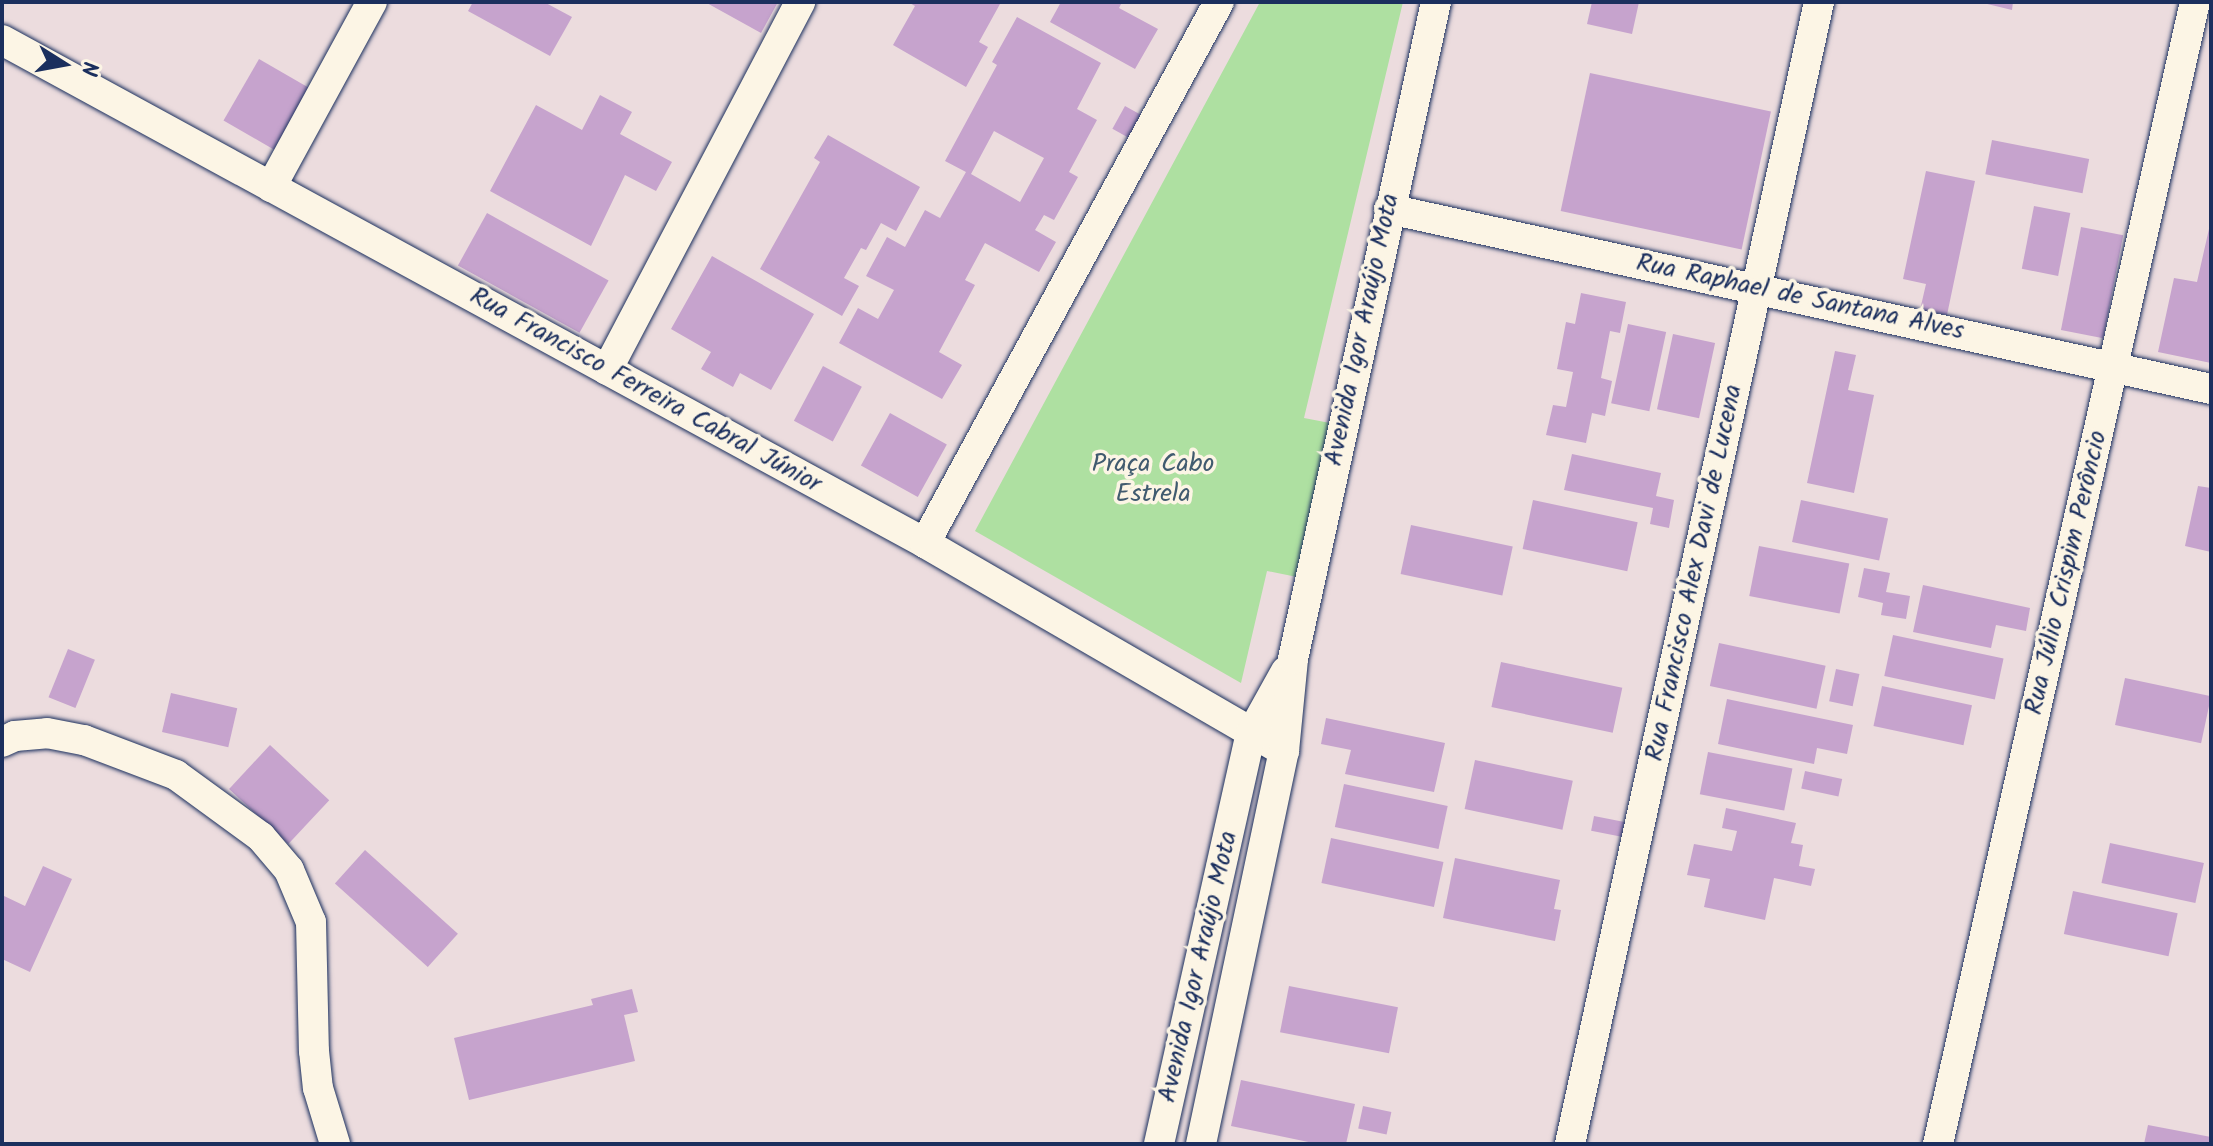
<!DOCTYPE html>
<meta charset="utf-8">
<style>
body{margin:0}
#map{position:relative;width:2213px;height:1146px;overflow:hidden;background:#ecdcde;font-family:Kalam,sans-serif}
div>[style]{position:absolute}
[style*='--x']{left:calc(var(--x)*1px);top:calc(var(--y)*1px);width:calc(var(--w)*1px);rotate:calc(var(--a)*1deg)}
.green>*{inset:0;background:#aee0a1}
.building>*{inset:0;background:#c6a3cd;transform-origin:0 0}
.roads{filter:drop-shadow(0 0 2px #1b2f5e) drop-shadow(0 0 2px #1b2f5e)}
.minor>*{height:30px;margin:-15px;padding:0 15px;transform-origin:15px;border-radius:15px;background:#fcf5e5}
span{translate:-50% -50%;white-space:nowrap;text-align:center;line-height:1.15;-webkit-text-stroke:7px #fcf5e5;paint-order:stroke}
.street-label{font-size:26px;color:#1b2f5e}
.park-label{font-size:26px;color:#405b6f}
.frame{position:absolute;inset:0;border:4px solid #1b2f5e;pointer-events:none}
.north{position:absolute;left:24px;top:24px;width:80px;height:80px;-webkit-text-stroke:6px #fcf5e5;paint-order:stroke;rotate:101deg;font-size:22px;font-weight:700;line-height:32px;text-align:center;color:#1b2f5e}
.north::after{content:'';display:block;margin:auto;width:28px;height:36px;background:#1b2f5e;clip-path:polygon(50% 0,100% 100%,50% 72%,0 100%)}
</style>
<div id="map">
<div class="green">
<i style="clip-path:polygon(1260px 2px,1403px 2px,1304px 418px,1330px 423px,1297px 577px,1267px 571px,1241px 683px,975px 531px)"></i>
</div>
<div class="building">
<i style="clip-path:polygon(473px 2px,544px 2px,572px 17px,550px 56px,468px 11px)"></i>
<i style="clip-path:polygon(705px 2px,778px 2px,761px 33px)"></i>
<i style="clip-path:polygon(908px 2px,1000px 4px,979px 42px,988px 47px,966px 87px,893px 45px,915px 6px)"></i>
<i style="clip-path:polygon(1061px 2px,1122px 2px,1119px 8px,1158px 29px,1135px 69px,1050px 22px)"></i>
<i style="clip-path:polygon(1592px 2px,1639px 2px,1632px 34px,1587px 24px)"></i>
<i style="clip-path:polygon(1979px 2px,2013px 2px,2012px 10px)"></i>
<i style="clip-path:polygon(evenodd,1017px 17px,1101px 63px,1077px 109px,1097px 120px,1069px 172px,1078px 177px,1054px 220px,1044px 215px,1035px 230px,1056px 242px,1039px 272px,985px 243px,965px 280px,975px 285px,939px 352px,962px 365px,942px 399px,839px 343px,858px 308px,878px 319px,894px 290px,866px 276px,887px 237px,905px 247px,925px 210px,940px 218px,966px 172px,945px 161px,997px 65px,992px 62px,1017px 17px,994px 131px,1044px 158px,1020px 202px,971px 174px,994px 131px)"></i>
<i style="left:259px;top:59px;width:59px;height:71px;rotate:30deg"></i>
<i style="left:1590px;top:73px;width:185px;height:141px;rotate:12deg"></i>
<i style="clip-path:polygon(600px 95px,632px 112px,620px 134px,672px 162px,656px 191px,625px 175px,591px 246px,490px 191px,536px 105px,582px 130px)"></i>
<i style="left:1125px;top:106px;width:18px;height:26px;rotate:29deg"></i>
<i style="clip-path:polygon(828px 135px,920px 187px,896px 231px,881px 223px,866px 250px,861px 248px,844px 278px,859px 286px,842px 316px,760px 269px,820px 162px,814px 158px)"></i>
<i style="left:1992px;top:140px;width:99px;height:35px;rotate:11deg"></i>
<i style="clip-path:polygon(1926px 171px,1975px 181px,1947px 315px,1920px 310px,1926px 284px,1903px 279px)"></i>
<i style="left:2034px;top:206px;width:37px;height:64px;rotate:11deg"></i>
<i style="left:487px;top:213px;width:139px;height:60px;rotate:29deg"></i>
<i style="clip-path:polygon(2211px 220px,2211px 363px,2158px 352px,2174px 278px,2197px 282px)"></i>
<i style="left:2081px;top:227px;width:43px;height:105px;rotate:11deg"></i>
<i style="clip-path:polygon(712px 256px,814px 314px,771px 390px,740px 373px,733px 387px,701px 369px,711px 352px,671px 329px)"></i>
<i style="clip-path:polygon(1581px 293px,1626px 302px,1620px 333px,1610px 331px,1601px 378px,1612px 381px,1605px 416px,1592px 413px,1586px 443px,1546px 435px,1553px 405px,1566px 407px,1573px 372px,1557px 369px,1566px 322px,1575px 324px)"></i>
<i style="left:1628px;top:324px;width:39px;height:81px;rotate:12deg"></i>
<i style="left:1673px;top:334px;width:43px;height:77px;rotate:12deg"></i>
<i style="clip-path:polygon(1835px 351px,1856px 355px,1848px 390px,1874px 395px,1854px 493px,1807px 483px)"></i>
<i style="left:823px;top:366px;width:44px;height:62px;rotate:28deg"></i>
<i style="left:890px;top:413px;width:65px;height:60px;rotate:29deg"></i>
<i style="clip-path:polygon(1572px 454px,1661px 473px,1656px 496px,1674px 500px,1669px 528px,1650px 524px,1653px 508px,1564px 490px)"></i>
<i style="clip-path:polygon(2198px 486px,2211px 488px,2211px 552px,2185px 546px)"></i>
<i style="left:1533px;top:500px;width:107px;height:50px;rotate:12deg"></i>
<i style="left:1801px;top:500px;width:89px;height:43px;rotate:12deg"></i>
<i style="left:1411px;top:525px;width:104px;height:50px;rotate:12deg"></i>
<i style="left:1759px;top:546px;width:92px;height:51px;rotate:11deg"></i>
<i style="clip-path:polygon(1864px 568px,1890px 573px,1886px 592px,1910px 596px,1906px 619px,1881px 615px,1883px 603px,1858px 597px)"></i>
<i style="clip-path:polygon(1923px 585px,2030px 608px,2026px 631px,1996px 625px,1991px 648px,1913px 632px)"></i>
<i style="left:1893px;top:635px;width:113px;height:42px;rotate:12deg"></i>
<i style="left:1719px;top:643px;width:109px;height:44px;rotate:12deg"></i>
<i style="left:68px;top:649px;width:29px;height:52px;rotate:22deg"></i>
<i style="left:1501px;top:662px;width:124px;height:46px;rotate:12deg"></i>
<i style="left:1836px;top:669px;width:24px;height:33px;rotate:12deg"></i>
<i style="left:2125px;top:678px;width:88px;height:48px;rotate:12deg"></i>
<i style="left:1882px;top:686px;width:92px;height:41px;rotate:12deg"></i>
<i style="left:171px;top:693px;width:68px;height:40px;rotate:13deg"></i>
<i style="clip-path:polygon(1727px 699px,1853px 725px,1847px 754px,1817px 748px,1814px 764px,1718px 744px)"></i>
<i style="clip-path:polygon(1326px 718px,1445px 743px,1434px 792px,1345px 774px,1351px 750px,1321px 744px)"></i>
<i style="left:270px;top:745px;width:81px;height:60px;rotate:43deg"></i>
<i style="left:1708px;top:752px;width:86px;height:43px;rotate:11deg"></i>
<i style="left:1475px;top:760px;width:100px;height:50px;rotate:12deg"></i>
<i style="left:1805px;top:771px;width:38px;height:18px;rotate:12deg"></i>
<i style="left:1344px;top:784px;width:106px;height:44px;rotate:12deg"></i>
<i style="clip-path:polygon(1726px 808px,1796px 823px,1791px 843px,1803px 845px,1799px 866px,1815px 869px,1811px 886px,1774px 878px,1765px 920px,1704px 907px,1710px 879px,1687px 875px,1694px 844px,1732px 851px,1737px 831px,1722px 828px)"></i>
<i style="left:1594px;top:816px;width:31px;height:15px;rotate:11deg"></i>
<i style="left:1331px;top:838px;width:115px;height:46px;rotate:12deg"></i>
<i style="left:2110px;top:843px;width:96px;height:41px;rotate:12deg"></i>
<i style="left:365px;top:850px;width:125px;height:45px;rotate:42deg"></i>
<i style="clip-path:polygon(1455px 858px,1560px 880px,1554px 909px,1561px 910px,1555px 941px,1443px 918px)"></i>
<i style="clip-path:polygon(43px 866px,72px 879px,30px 972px,2px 959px,2px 895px,25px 906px)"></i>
<i style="left:2073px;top:891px;width:107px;height:44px;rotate:12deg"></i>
<i style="left:1289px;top:986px;width:111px;height:47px;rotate:11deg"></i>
<i style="clip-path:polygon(632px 989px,638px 1012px,624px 1015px,635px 1061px,469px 1100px,454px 1038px,593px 1005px,591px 999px)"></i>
<i style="clip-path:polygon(1241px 1080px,1355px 1104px,1346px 1144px,1318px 1144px,1231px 1126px)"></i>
<i style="left:1363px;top:1106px;width:29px;height:23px;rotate:12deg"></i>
<i style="clip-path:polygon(2148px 1125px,2211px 1137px,2211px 1144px,2144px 1144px)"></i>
</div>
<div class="roads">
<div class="minor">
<i style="--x:2;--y:40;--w:1051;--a:28.59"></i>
<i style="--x:925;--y:543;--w:415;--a:30.1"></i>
<i style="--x:271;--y:187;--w:211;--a:-61.4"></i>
<i style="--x:1389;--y:209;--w:841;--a:12.35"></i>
<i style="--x:607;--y:370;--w:416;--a:-62.3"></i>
<i style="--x:925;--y:543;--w:616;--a:-61.48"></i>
<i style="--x:2;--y:742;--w:14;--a:-25"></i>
<i style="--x:15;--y:736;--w:32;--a:-5"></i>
<i style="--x:47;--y:733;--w:38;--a:11"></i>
<i style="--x:84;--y:740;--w:98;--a:20.8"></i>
<i style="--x:176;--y:775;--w:105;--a:36.1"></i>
<i style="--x:261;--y:837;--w:43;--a:49.7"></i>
<i style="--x:289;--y:870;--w:56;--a:67.1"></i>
<i style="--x:311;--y:922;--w:129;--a:88.7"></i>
<i style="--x:314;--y:1051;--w:37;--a:84"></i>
<i style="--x:318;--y:1088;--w:59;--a:73.1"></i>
<i style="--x:1159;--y:1144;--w:420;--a:-77.4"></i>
<i style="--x:1251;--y:734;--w:72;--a:-60.9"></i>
<i style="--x:1201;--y:1144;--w:402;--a:-78.1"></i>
<i style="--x:1284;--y:751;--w:92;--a:-84.4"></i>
<i style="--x:1293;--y:659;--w:672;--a:-77.72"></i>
<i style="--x:1570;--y:1144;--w:1169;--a:-77.7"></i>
<i style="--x:1938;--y:1144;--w:1171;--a:-77.32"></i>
</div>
</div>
<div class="street-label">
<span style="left:1800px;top:298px;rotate:12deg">Rua Raphael de Santana Alves</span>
<span style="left:1363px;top:330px;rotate:-78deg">Avenida Igor Araújo Mota</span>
<span style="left:645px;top:391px;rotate:29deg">Rua Francisco Ferreira Cabral Júnior</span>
<span style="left:1695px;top:573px;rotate:-78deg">Rua Francisco Alex Davi de Lucena</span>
<span style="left:2067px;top:573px;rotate:-77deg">Rua Júlio Crispim Perôncio</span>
<span style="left:1199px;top:967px;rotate:-77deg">Avenida Igor Araújo Mota</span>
</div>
<div class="park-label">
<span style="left:1153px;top:480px">Praça Cabo<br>Estrela</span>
</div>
<div class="frame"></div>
<div class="north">N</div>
</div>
